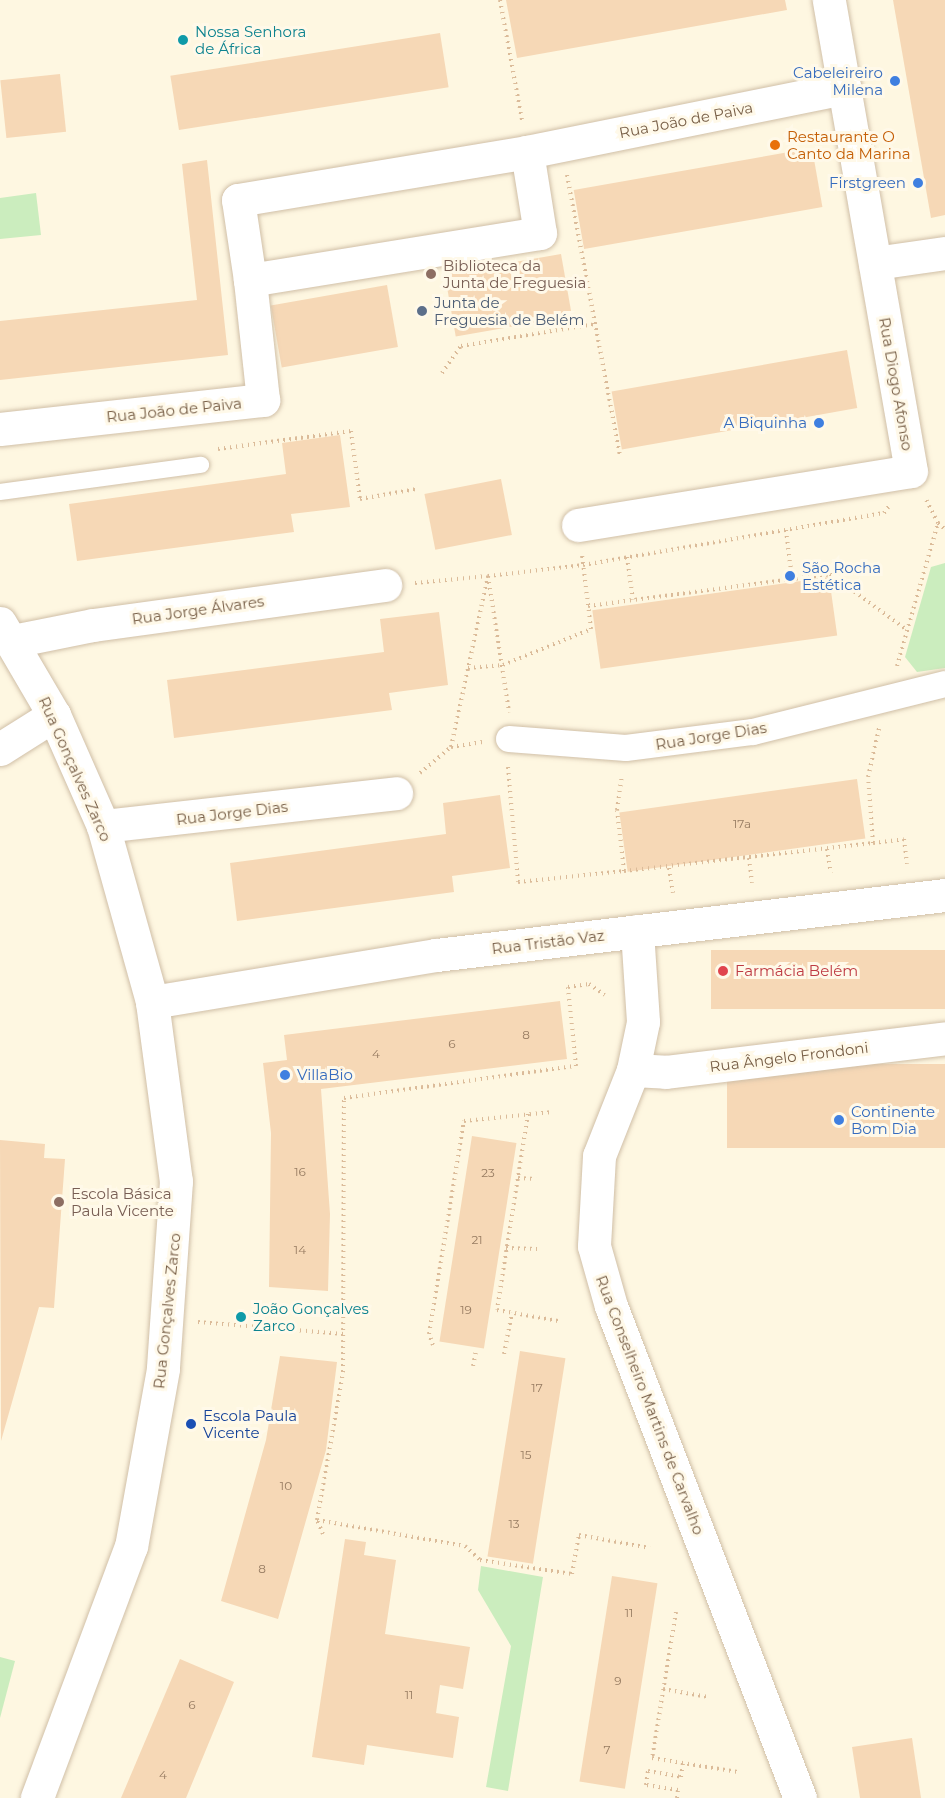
<!DOCTYPE html>
<meta charset="utf-8">
<style>
body{margin:0}
#map{position:relative;width:945px;height:1798px;overflow:hidden;background:#fef7e1;font-family:Montserrat,sans-serif}
div>[style]{position:absolute}
[style*='--x']{left:calc(var(--x)*1px);top:calc(var(--y)*1px);width:calc(var(--w)*1px);rotate:calc(var(--a)*1deg)}
.green>*{inset:0;background:#cbedbe}
.building>*{inset:0;background:#f6d8b6;transform-origin:0 0}
.path>*{height:4px;margin-top:-2px;transform-origin:0;background:repeating-linear-gradient(90deg,#dbbb99 0 1.5px,transparent 0 6px)}
.roads{filter:drop-shadow(0 0 2px #d0bfa7) drop-shadow(0 0 2px #d0bfa7)}
.service>*{height:16px;margin:-8px;padding:0 8px;transform-origin:8px;border-radius:8px;background:#fff}
.pedestrian>*{height:26px;margin:-13px;padding:0 13px;transform-origin:13px;border-radius:13px;background:#fff}
.minor>*{height:33px;margin:-16.5px;padding:0 16.5px;transform-origin:16.5px;border-radius:16.5px;background:#fff}
.dots>*{width:16px;height:16px;translate:-50% -50%;box-sizing:border-box;border:3px solid #fff9e9;border-radius:50%}
span{translate:-50% -50%;white-space:nowrap;text-align:center;line-height:1.15;-webkit-text-stroke:6px #fff9e9;paint-order:stroke}
.number-label{font-size:12px;color:#977c62}
.number-label span{-webkit-text-stroke-width:0}
.culture-label{font-size:15px;color:#0d838f}
.left{translate:0 -50%;text-align:left}
.shop-label{font-size:15px;color:#366cbe}
.right{translate:-100% -50%;text-align:right}
.street-label{font-size:15px;color:#775e46}
.food-label{font-size:15px;color:#c56008}
.education-label{font-size:15px;color:#785e54}
.service-label{font-size:15px;color:#4e5e75}
.health-label{font-size:15px;color:#be3a42}
.transit-label{font-size:15px;color:#164399}
</style>
<div id="map">
<div class="green">
<i style="clip-path:polygon(36px 193px,41px 235px,0 239px,0 198px)"></i>
<i style="clip-path:polygon(945px 563px,945px 668px,917px 672px,905px 657px,931px 567px)"></i>
<i style="clip-path:polygon(481px 1566px,543px 1577px,508px 1791px,486px 1787px,511px 1646px,478px 1590px)"></i>
<i style="clip-path:polygon(0 1657px,15px 1661px,0 1718px)"></i>
</div>
<div class="building">
<i style="clip-path:polygon(506px 0,785px 0,787px 10px,517px 58px)"></i>
<i style="clip-path:polygon(893px 0,945px 0,945px 215px,931px 218px)"></i>
<i style="left:440px;top:33px;width:55px;height:273px;rotate:81deg"></i>
<i style="left:60px;top:74px;width:58px;height:60px;rotate:84deg"></i>
<i style="left:812px;top:148px;width:60px;height:242px;rotate:80deg"></i>
<i style="clip-path:polygon(207px 160px,228px 355px,0 380px,0 321px,197px 300px,182px 164px)"></i>
<i style="left:561px;top:254px;width:63px;height:118px;rotate:80deg"></i>
<i style="left:387px;top:285px;width:63px;height:118px;rotate:80deg"></i>
<i style="left:847px;top:350px;width:59px;height:239px;rotate:80deg"></i>
<i style="clip-path:polygon(340px 435px,350px 507px,291px 514px,294px 532px,77px 561px,69px 504px,286px 474px,282px 443px)"></i>
<i style="left:501px;top:479px;width:57px;height:78px;rotate:79deg"></i>
<i style="left:829px;top:577px;width:59px;height:239px;rotate:82deg"></i>
<i style="clip-path:polygon(439px 612px,448px 685px,389px 693px,392px 710px,174px 738px,167px 680px,384px 652px,380px 619px)"></i>
<i style="left:857px;top:779px;width:60px;height:240px;rotate:82deg"></i>
<i style="clip-path:polygon(500px 795px,510px 868px,452px 876px,454px 892px,237px 921px,230px 863px,446px 834px,443px 803px)"></i>
<i style="left:945px;top:950px;width:59px;height:234px;rotate:90deg"></i>
<i style="clip-path:polygon(560px 1001px,567px 1059px,321px 1089px,330px 1214px,328px 1291px,269px 1287px,271px 1133px,263px 1063px,287px 1060px,284px 1035px)"></i>
<i style="left:945px;top:1064px;width:84px;height:218px;rotate:90deg"></i>
<i style="left:472px;top:1136px;width:45px;height:208px;rotate:9deg"></i>
<i style="clip-path:polygon(0 1140px,45px 1144px,44px 1158px,65px 1159px,54px 1308px,39px 1307px,1px 1441px)"></i>
<i style="left:520px;top:1351px;width:46px;height:208px;rotate:9deg"></i>
<i style="clip-path:polygon(280px 1356px,337px 1362px,326px 1450px,278px 1619px,221px 1601px,266px 1440px)"></i>
<i style="clip-path:polygon(345px 1539px,366px 1542px,364px 1555px,396px 1560px,385px 1634px,470px 1647px,463px 1689px,440px 1685px,436px 1713px,459px 1717px,453px 1758px,367px 1745px,364px 1765px,312px 1757px)"></i>
<i style="left:612px;top:1576px;width:46px;height:208px;rotate:9deg"></i>
<i style="clip-path:polygon(180px 1659px,234px 1682px,186px 1798px,121px 1798px)"></i>
<i style="clip-path:polygon(912px 1738px,921px 1798px,860px 1798px,852px 1747px)"></i>
</div>
<div class="path">
<i style="--x:500;--y:0;--w:122;--a:79.6"></i>
<i style="--x:567;--y:175;--w:285;--a:79.3"></i>
<i style="--x:442;--y:373;--w:33;--a:-55"></i>
<i style="--x:461;--y:346;--w:137;--a:-9.3"></i>
<i style="--x:218;--y:449;--w:134;--a:-7.7"></i>
<i style="--x:351;--y:431;--w:69;--a:82.5"></i>
<i style="--x:360;--y:499;--w:57;--a:-10.1"></i>
<i style="--x:938;--y:523;--w:9;--a:41"></i>
<i style="--x:786;--y:530;--w:49;--a:83"></i>
<i style="--x:627;--y:557;--w:43;--a:82.1"></i>
<i style="--x:415;--y:583;--w:73;--a:-5.5"></i>
<i style="--x:488;--y:576;--w:138;--a:81.2"></i>
<i style="--x:588;--y:606;--w:244;--a:-7.5"></i>
<i style="--x:830;--y:574;--w:95;--a:36"></i>
<i style="--x:897;--y:666;--w:149;--a:-74"></i>
<i style="--x:938;--y:523;--w:29;--a:-117"></i>
<i style="--x:468;--y:668;--w:35;--a:-5"></i>
<i style="--x:503;--y:665;--w:95;--a:-22.2"></i>
<i style="--x:591;--y:629;--w:75;--a:-96.9"></i>
<i style="--x:451;--y:747;--w:32;--a:-9"></i>
<i style="--x:508;--y:767;--w:115;--a:85"></i>
<i style="--x:518;--y:882;--w:107;--a:-5.9"></i>
<i style="--x:624;--y:871;--w:61;--a:-96.5"></i>
<i style="--x:617;--y:810;--w:34;--a:-82"></i>
<i style="--x:420;--y:773;--w:40;--a:-40"></i>
<i style="--x:451;--y:747;--w:175;--a:-77.8"></i>
<i style="--x:488;--y:576;--w:96;--a:-6.6"></i>
<i style="--x:583;--y:565;--w:305;--a:-9.8"></i>
<i style="--x:884;--y:513;--w:9;--a:-54"></i>
<i style="--x:873;--y:843;--w:31;--a:-7"></i>
<i style="--x:904;--y:839;--w:25;--a:83"></i>
<i style="--x:827;--y:849;--w:24;--a:81"></i>
<i style="--x:749;--y:858;--w:25;--a:83"></i>
<i style="--x:669;--y:868;--w:25;--a:81"></i>
<i style="--x:624;--y:871;--w:251;--a:-6.4"></i>
<i style="--x:873;--y:843;--w:66;--a:-94.3"></i>
<i style="--x:868;--y:777;--w:50;--a:-77.3"></i>
<i style="--x:528;--y:1114;--w:198;--a:99"></i>
<i style="--x:497;--y:1310;--w:62;--a:10.2"></i>
<i style="--x:518;--y:1178;--w:18;--a:3"></i>
<i style="--x:506;--y:1248;--w:31;--a:2"></i>
<i style="--x:198;--y:1322;--w:146;--a:4.7"></i>
<i style="--x:433;--y:1345;--w:12;--a:-110"></i>
<i style="--x:429;--y:1334;--w:216;--a:-80.7"></i>
<i style="--x:464;--y:1121;--w:89;--a:-5.8"></i>
<i style="--x:504;--y:1354;--w:42;--a:-79"></i>
<i style="--x:473;--y:1366;--w:15;--a:-79"></i>
<i style="--x:317;--y:1520;--w:150;--a:10"></i>
<i style="--x:465;--y:1546;--w:21;--a:43"></i>
<i style="--x:480;--y:1560;--w:93;--a:8.7"></i>
<i style="--x:572;--y:1574;--w:40;--a:-80"></i>
<i style="--x:579;--y:1535;--w:72;--a:10.4"></i>
<i style="--x:323;--y:1534;--w:15;--a:-113"></i>
<i style="--x:317;--y:1520;--w:150;--a:-80"></i>
<i style="--x:343;--y:1372;--w:274;--a:-89.8"></i>
<i style="--x:344;--y:1098;--w:234;--a:-7.9"></i>
<i style="--x:576;--y:1066;--w:79;--a:-95.8"></i>
<i style="--x:568;--y:987;--w:21;--a:-8"></i>
<i style="--x:589;--y:984;--w:19;--a:35"></i>
<i style="--x:676;--y:1612;--w:148;--a:99.3"></i>
<i style="--x:652;--y:1758;--w:87;--a:9.2"></i>
<i style="--x:663;--y:1689;--w:46;--a:10.1"></i>
<i style="--x:677;--y:1798;--w:8;--a:-83"></i>
<i style="--x:678;--y:1790;--w:32;--a:-171"></i>
<i style="--x:646;--y:1785;--w:14;--a:-82"></i>
<i style="--x:648;--y:1771;--w:34;--a:10"></i>
<i style="--x:681;--y:1777;--w:14;--a:-82"></i>
</div>
<div class="roads">
<div class="service">
<i style="--x:0;--y:492;--w:203;--a:-7.7"></i>
</div>
<div class="pedestrian">
<i style="--x:509;--y:739;--w:117;--a:4.4"></i>
<i style="--x:626;--y:748;--w:128;--a:-7.2"></i>
<i style="--x:753;--y:732;--w:198;--a:-14"></i>
</div>
<div class="minor">
<i style="--x:527;--y:152;--w:82;--a:80.9"></i>
<i style="--x:540;--y:233;--w:294;--a:170.8"></i>
<i style="--x:250;--y:280;--w:81;--a:-98.5"></i>
<i style="--x:238;--y:200;--w:293;--a:-9.4"></i>
<i style="--x:527;--y:152;--w:324;--a:-11.4"></i>
<i style="--x:875;--y:263;--w:71;--a:-8.1"></i>
<i style="--x:0;--y:429;--w:265;--a:-6.3"></i>
<i style="--x:263;--y:400;--w:121;--a:-96.2"></i>
<i style="--x:578;--y:525;--w:337;--a:-9.2"></i>
<i style="--x:911;--y:471;--w:478;--a:-99.9"></i>
<i style="--x:0;--y:623;--w:107;--a:59.6"></i>
<i style="--x:54;--y:715;--w:121;--a:66.2"></i>
<i style="--x:103;--y:826;--w:183;--a:74.4"></i>
<i style="--x:152;--y:1002;--w:181;--a:82.4"></i>
<i style="--x:176;--y:1181;--w:188;--a:94"></i>
<i style="--x:163;--y:1369;--w:180;--a:100.2"></i>
<i style="--x:131;--y:1546;--w:269;--a:110.5"></i>
<i style="--x:13;--y:641;--w:82;--a:-11.3"></i>
<i style="--x:93;--y:625;--w:295;--a:-7.8"></i>
<i style="--x:0;--y:749;--w:64;--a:-32.2"></i>
<i style="--x:103;--y:826;--w:295;--a:-6.4"></i>
<i style="--x:637;--y:931;--w:91;--a:86.2"></i>
<i style="--x:643;--y:1022;--w:49;--a:101.8"></i>
<i style="--x:633;--y:1070;--w:92;--a:111.6"></i>
<i style="--x:599;--y:1156;--w:90;--a:93.2"></i>
<i style="--x:594;--y:1246;--w:62;--a:74.2"></i>
<i style="--x:611;--y:1306;--w:527;--a:68.99"></i>
<i style="--x:152;--y:1002;--w:288;--a:-9.4"></i>
<i style="--x:436;--y:955;--w:513;--a:-6.72"></i>
<i style="--x:633;--y:1070;--w:33;--a:3"></i>
<i style="--x:666;--y:1072;--w:281;--a:-6.9"></i>
</div>
</div>
<div class="dots">
<i style="left:183px;top:40px;background:#0f9aa8"></i>
<i style="left:895px;top:81px;background:#3f7fe0"></i>
<i style="left:775px;top:145px;background:#e8710a"></i>
<i style="left:918px;top:183px;background:#3f7fe0"></i>
<i style="left:431px;top:274px;background:#8d6e63"></i>
<i style="left:422px;top:311px;background:#5c6f8a"></i>
<i style="left:819px;top:423px;background:#3f7fe0"></i>
<i style="left:790px;top:576px;background:#3f7fe0"></i>
<i style="left:723px;top:971px;background:#e0444e"></i>
<i style="left:285px;top:1075px;background:#3f7fe0"></i>
<i style="left:839px;top:1120px;background:#3f7fe0"></i>
<i style="left:59px;top:1202px;background:#8d6e63"></i>
<i style="left:241px;top:1317px;background:#0f9aa8"></i>
<i style="left:191px;top:1424px;background:#1a4fb4"></i>
</div>
<div class="number-label">
<span style="left:742px;top:824px">17a</span>
<span style="left:526px;top:1035px">8</span>
<span style="left:452px;top:1044px">6</span>
<span style="left:376px;top:1054px">4</span>
<span style="left:300px;top:1172px">16</span>
<span style="left:488px;top:1173px">23</span>
<span style="left:477px;top:1240px">21</span>
<span style="left:300px;top:1250px">14</span>
<span style="left:466px;top:1310px">19</span>
<span style="left:537px;top:1388px">17</span>
<span style="left:526px;top:1455px">15</span>
<span style="left:286px;top:1486px">10</span>
<span style="left:514px;top:1524px">13</span>
<span style="left:262px;top:1569px">8</span>
<span style="left:629px;top:1613px">11</span>
<span style="left:618px;top:1681px">9</span>
<span style="left:409px;top:1695px">11</span>
<span style="left:192px;top:1705px">6</span>
<span style="left:607px;top:1750px">7</span>
<span style="left:163px;top:1775px">4</span>
</div>
<div class="culture-label">
<span class="left" style="left:195px;top:40px">Nossa Senhora<br>de África</span>
<span class="left" style="left:253px;top:1317px">João Gonçalves<br>Zarco</span>
</div>
<div class="shop-label">
<span class="right" style="left:883px;top:81px">Cabeleireiro<br>Milena</span>
<span class="right" style="left:906px;top:183px">Firstgreen</span>
<span class="right" style="left:807px;top:423px">A Biquinha</span>
<span class="left" style="left:802px;top:576px">São Rocha<br>Estética</span>
<span class="left" style="left:297px;top:1075px">VillaBio</span>
<span class="left" style="left:851px;top:1120px">Continente<br>Bom Dia</span>
</div>
<div class="street-label">
<span style="left:686px;top:120px;rotate:-11deg">Rua João de Paiva</span>
<span style="left:896px;top:384px;rotate:80deg">Rua Diogo Afonso</span>
<span style="left:174px;top:410px;rotate:-6deg">Rua João de Paiva</span>
<span style="left:198px;top:610px;rotate:-8deg">Rua Jorge Álvares</span>
<span style="left:711px;top:736px;rotate:-9deg">Rua Jorge Dias</span>
<span style="left:75px;top:769px;rotate:66deg">Rua Gonçalves Zarco</span>
<span style="left:232px;top:813px;rotate:-7deg">Rua Jorge Dias</span>
<span style="left:548px;top:942px;rotate:-7deg">Rua Tristão Vaz</span>
<span style="left:789px;top:1057px;rotate:-7deg">Rua Ângelo Frondoni</span>
<span style="left:167px;top:1311px;rotate:-84deg">Rua Gonçalves Zarco</span>
<span style="left:650px;top:1405px;rotate:69deg">Rua Conselheiro Martins de Carvalho</span>
</div>
<div class="food-label">
<span class="left" style="left:787px;top:145px">Restaurante O<br>Canto da Marina</span>
</div>
<div class="education-label">
<span class="left" style="left:443px;top:274px">Biblioteca da<br>Junta de Freguesia</span>
<span class="left" style="left:71px;top:1202px">Escola Básica<br>Paula Vicente</span>
</div>
<div class="service-label">
<span class="left" style="left:434px;top:311px">Junta de<br>Freguesia de Belém</span>
</div>
<div class="health-label">
<span class="left" style="left:735px;top:971px">Farmácia Belém</span>
</div>
<div class="transit-label">
<span class="left" style="left:203px;top:1424px">Escola Paula<br>Vicente</span>
</div>
</div>
